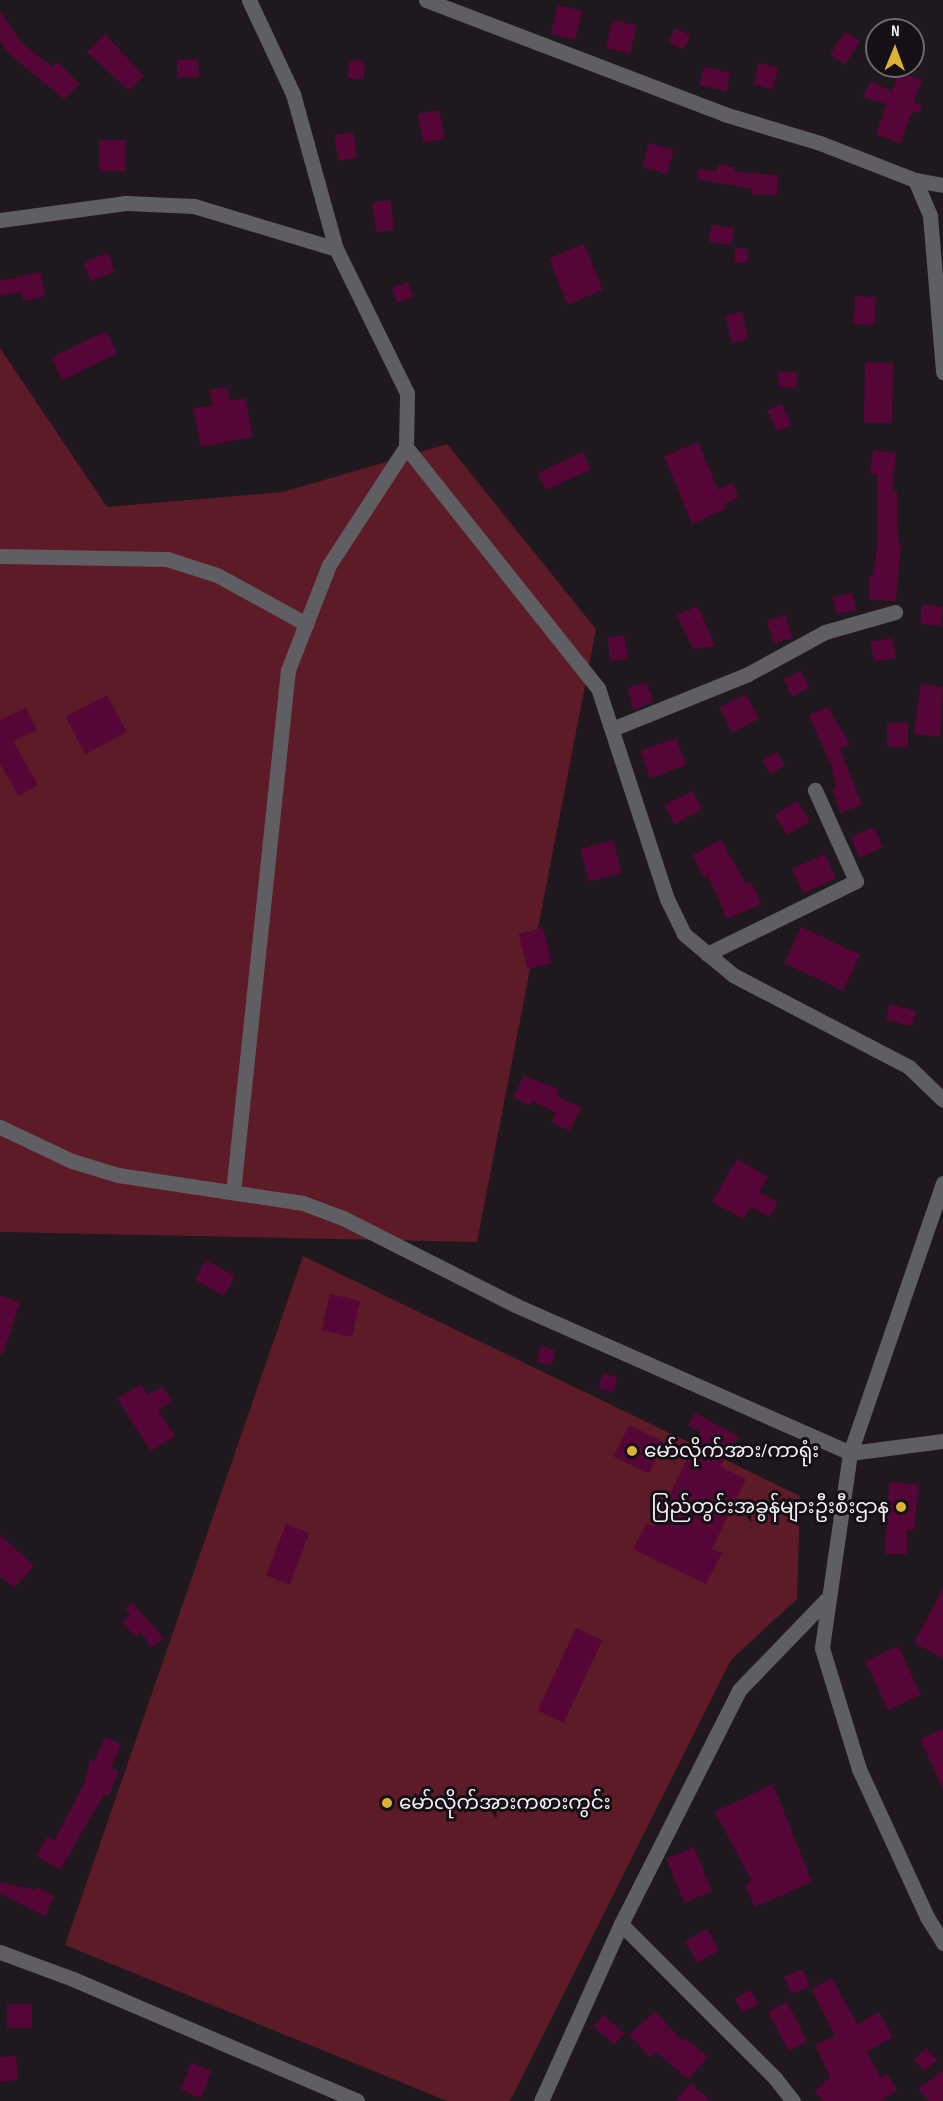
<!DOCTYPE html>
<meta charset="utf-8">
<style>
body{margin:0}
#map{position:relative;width:943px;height:2101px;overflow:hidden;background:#1f181f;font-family:"Sofia Sans Condensed","Noto Sans Myanmar",sans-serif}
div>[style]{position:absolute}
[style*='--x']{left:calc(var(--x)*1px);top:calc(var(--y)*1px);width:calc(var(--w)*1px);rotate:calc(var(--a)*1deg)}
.green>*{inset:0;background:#5c1b26}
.building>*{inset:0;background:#550637;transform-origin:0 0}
.minor>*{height:15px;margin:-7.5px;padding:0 7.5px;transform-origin:7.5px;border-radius:7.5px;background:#5f5e62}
.dots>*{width:16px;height:16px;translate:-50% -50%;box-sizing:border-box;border:3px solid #150f16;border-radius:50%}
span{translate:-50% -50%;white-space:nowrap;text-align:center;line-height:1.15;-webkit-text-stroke:6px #150f16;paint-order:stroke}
.poi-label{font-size:20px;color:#f4f0f5}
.left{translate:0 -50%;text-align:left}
.right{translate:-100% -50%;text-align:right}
.north{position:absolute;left:865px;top:18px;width:60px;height:60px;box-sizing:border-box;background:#150f16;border:2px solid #6e696f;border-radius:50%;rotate:1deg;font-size:16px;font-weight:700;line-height:24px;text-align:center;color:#f4f0f5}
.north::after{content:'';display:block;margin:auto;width:21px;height:27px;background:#deb133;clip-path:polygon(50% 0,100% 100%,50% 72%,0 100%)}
</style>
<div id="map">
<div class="green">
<i style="clip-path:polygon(0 348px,107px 507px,283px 492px,447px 444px,596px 629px,477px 1242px,0 1232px)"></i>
<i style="clip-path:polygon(303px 1256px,800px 1496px,797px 1599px,731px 1660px,510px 2101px,447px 2101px,65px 1945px)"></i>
</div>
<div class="building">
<i style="left:558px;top:5px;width:25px;height:30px;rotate:14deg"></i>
<i style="clip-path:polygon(0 11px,20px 41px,52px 67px,57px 62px,80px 84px,64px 99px,8px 53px,0 41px)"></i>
<i style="left:612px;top:20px;width:25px;height:29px;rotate:12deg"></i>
<i style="left:675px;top:28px;width:17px;height:16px;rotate:25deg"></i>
<i style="left:845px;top:32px;width:18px;height:27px;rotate:34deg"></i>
<i style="clip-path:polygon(105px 34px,144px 76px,128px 90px,87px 52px)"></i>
<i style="left:198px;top:59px;width:18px;height:21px;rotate:87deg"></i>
<i style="left:349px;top:60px;width:16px;height:18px;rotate:4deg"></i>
<i style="left:759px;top:63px;width:20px;height:22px;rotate:15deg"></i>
<i style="left:704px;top:67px;width:27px;height:19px;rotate:13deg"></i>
<i style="clip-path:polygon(898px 72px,922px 80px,914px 102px,922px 106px,919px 113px,912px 111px,901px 143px,876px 135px,886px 104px,863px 97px,871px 81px,892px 92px)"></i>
<i style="left:439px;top:110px;width:29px;height:22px;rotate:78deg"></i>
<i style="left:353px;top:132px;width:26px;height:19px;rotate:81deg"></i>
<i style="left:99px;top:140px;width:27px;height:31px"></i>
<i style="left:649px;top:143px;width:26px;height:25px;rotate:16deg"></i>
<i style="clip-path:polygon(718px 164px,735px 167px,734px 172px,778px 175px,777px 195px,752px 194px,752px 189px,697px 179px,698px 169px,717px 171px)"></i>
<i style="left:390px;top:200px;width:30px;height:18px;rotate:82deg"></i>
<i style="left:711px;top:225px;width:23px;height:17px;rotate:7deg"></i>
<i style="left:584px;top:244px;width:50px;height:38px;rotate:68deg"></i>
<i style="left:735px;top:248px;width:13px;height:14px;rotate:4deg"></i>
<i style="left:108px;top:253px;width:20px;height:26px;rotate:70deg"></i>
<i style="clip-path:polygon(40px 272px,45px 296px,23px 301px,22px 292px,0 296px,0 281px)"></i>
<i style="left:408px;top:282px;width:16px;height:17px;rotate:72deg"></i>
<i style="left:855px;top:296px;width:21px;height:28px;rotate:3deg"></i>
<i style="left:742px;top:312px;width:28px;height:17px;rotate:77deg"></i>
<i style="left:106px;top:331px;width:25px;height:61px;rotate:64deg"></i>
<i style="left:893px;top:363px;width:60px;height:28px;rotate:91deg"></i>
<i style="left:779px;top:371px;width:19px;height:15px;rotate:6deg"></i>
<i style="clip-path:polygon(227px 387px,230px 401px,245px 398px,253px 437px,201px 447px,193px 408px,212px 405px,209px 390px)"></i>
<i style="left:782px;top:404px;width:23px;height:16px;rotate:65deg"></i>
<i style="clip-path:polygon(698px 442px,718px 490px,732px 483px,739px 497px,724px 504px,726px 509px,692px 524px,664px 456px)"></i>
<i style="clip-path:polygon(873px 450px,896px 453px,892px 492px,897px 492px,898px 543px,901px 543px,896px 601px,869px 600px,869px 576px,873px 576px,878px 541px,877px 475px,870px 474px)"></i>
<i style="left:583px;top:452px;width:19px;height:50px;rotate:65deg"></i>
<i style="left:852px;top:593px;width:17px;height:20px;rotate:77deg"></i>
<i style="left:922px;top:605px;width:21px;height:19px;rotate:5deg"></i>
<i style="clip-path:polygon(698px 606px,715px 646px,693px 649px,676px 615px)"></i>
<i style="left:785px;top:615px;width:24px;height:19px;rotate:73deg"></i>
<i style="left:624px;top:635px;width:24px;height:17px;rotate:81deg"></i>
<i style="left:892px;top:638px;width:20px;height:22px;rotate:79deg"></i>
<i style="left:801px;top:671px;width:19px;height:19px;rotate:65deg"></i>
<i style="clip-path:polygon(647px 683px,653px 702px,633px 710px,627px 688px)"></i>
<i style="clip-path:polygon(921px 684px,943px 687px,940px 737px,914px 734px)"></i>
<i style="left:746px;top:694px;width:28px;height:30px;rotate:63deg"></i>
<i style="left:107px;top:695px;width:42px;height:47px;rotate:62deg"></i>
<i style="clip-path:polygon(827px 707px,850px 744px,840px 749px,862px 805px,840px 813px,832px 789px,836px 788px,832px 768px,809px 715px)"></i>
<i style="clip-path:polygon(26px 708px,37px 730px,13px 741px,38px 785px,19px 796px,0 764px,0 720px)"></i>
<i style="left:887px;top:723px;width:21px;height:24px"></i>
<i style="left:676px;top:738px;width:29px;height:38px;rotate:70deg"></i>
<i style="left:777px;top:752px;width:16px;height:17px;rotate:60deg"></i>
<i style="left:692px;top:791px;width:21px;height:31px;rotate:62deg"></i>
<i style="left:798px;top:801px;width:24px;height:27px;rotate:60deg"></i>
<i style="left:874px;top:827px;width:22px;height:26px;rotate:66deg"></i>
<i style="left:613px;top:840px;width:34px;height:34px;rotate:75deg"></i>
<i style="clip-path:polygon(721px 840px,746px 884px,751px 882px,761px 904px,727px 919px,708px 876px,704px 878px,692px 855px)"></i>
<i style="left:825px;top:854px;width:27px;height:36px;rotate:66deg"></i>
<i style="left:801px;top:927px;width:65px;height:40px;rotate:25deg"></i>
<i style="left:543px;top:928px;width:36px;height:25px;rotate:76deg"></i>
<i style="left:890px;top:1004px;width:27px;height:16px;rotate:15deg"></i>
<i style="clip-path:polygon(524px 1076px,559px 1089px,556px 1096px,581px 1107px,570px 1131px,551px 1122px,556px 1113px,532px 1101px,529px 1106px,513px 1097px)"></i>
<i style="clip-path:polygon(737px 1159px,768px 1177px,759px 1192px,778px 1202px,770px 1217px,750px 1207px,743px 1219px,712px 1202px)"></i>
<i style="left:206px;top:1260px;width:33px;height:23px;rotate:29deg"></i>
<i style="left:330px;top:1294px;width:31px;height:37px;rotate:13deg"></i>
<i style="clip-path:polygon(0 1296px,20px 1302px,3px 1354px,0 1354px)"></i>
<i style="left:541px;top:1346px;width:15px;height:16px;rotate:16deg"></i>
<i style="left:603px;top:1373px;width:15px;height:16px;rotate:16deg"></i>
<i style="clip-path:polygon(141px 1384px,148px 1395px,162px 1386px,172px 1401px,158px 1410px,175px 1436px,151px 1451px,117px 1399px)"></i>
<i style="clip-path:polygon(695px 1413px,739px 1437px,720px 1466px,746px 1479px,712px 1549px,722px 1553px,706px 1584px,633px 1549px,647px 1523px,654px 1527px,700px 1432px,688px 1425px)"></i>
<i style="left:629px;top:1425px;width:39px;height:35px;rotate:26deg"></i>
<i style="clip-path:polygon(889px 1482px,919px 1485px,914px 1530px,907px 1529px,907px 1554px,885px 1554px)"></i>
<i style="left:286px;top:1524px;width:25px;height:55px;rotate:21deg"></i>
<i style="clip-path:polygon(0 1535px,34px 1566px,14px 1588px,0 1576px)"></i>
<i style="clip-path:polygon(943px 1588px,943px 1658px,914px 1643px)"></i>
<i style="clip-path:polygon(132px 1603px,164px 1638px,151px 1647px,141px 1632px,136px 1637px,122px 1623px,130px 1615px,125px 1608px)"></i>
<i style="left:576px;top:1628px;width:29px;height:91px;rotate:25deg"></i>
<i style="left:898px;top:1646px;width:54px;height:36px;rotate:65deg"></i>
<i style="clip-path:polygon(943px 1729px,943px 1789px,920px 1739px)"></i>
<i style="clip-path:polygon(105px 1737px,121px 1744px,111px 1768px,119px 1771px,109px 1796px,104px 1794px,60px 1870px,36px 1856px,48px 1836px,55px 1840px,83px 1786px,90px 1760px,94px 1762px)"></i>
<i style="clip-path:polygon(773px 1784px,812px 1882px,755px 1907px,745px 1885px,752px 1881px,715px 1812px)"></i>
<i style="left:694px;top:1847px;width:48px;height:30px;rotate:68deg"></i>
<i style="clip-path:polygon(0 1882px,36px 1890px,37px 1887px,54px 1896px,45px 1916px,0 1894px)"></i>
<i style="left:707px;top:1929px;width:25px;height:25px;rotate:61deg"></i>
<i style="left:803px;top:1969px;width:19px;height:20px;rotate:69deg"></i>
<i style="clip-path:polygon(832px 1978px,857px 2024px,879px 2012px,893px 2037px,866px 2052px,881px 2078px,887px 2074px,897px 2090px,880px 2101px,824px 2101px,814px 2092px,830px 2077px,815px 2045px,835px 2036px,811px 1989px)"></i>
<i style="left:751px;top:1990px;width:16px;height:18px;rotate:63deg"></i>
<i style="left:787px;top:2002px;width:44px;height:21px;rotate:63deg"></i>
<i style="left:32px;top:2004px;width:24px;height:25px;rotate:90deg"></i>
<i style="clip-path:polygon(655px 2011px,682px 2041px,685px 2038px,708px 2057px,688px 2079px,656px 2052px,650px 2057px,629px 2035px)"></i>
<i style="left:603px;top:2015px;width:28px;height:15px;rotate:41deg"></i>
<i style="left:926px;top:2048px;width:16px;height:17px;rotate:47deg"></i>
<i style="clip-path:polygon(16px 2056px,18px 2080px,0 2082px,0 2057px)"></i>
<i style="left:191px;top:2063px;width:22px;height:29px;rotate:21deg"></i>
<i style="clip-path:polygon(943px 2070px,943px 2101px,929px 2101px,919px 2089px)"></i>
<i style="clip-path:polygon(691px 2083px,711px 2101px,675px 2101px)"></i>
</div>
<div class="minor">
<i style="--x:426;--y:0;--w:319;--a:20.9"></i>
<i style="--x:724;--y:114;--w:100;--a:16.8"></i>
<i style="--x:820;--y:143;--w:102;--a:21.3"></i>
<i style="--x:915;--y:180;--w:39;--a:67"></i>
<i style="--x:930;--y:216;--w:157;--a:85.2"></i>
<i style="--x:915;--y:180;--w:28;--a:10"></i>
<i style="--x:0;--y:220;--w:127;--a:-7.7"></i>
<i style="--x:126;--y:203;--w:68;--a:2.5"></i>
<i style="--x:194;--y:206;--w:148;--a:16.8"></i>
<i style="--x:406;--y:447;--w:308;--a:51.5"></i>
<i style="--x:598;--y:688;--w:222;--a:71.9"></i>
<i style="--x:667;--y:899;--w:39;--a:64"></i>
<i style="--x:684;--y:934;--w:64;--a:39.9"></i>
<i style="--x:733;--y:975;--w:199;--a:27.6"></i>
<i style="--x:909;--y:1067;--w:47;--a:44.1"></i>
<i style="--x:0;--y:556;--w:167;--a:1"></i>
<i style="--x:167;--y:559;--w:52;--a:17.7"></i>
<i style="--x:217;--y:575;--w:102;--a:28.8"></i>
<i style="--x:612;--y:729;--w:147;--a:-22"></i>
<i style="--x:748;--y:674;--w:88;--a:-28.6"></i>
<i style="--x:825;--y:632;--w:73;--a:-15.9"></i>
<i style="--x:707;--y:954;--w:166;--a:-26.1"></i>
<i style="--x:856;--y:881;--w:100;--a:-114.3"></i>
<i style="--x:0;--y:1127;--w:80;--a:25.3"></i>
<i style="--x:72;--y:1161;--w:48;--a:16.9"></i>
<i style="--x:118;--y:1175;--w:187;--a:8.6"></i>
<i style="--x:303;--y:1203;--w:43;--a:20.6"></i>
<i style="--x:343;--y:1218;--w:193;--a:26.8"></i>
<i style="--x:515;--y:1305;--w:366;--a:23.8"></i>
<i style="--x:850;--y:1453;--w:94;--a:-7.4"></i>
<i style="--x:943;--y:1183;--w:286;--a:109"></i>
<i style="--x:850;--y:1453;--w:197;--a:98.2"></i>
<i style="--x:822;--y:1648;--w:127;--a:73"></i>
<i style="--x:859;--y:1769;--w:163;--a:65.3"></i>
<i style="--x:927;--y:1917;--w:31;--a:58"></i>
<i style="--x:233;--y:1192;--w:525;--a:-83.99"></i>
<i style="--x:288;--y:670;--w:113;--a:-68.7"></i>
<i style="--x:329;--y:565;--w:141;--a:-56.9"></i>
<i style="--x:406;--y:447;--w:54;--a:-88.9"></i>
<i style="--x:407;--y:393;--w:161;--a:-116.2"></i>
<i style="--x:336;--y:249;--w:161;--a:-105.5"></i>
<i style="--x:293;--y:94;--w:104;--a:-115.1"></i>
<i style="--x:621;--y:1924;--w:262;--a:-63.2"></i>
<i style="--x:739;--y:1690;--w:125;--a:-46"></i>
<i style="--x:0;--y:1952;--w:78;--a:20.3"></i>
<i style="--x:73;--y:1979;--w:309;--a:23.2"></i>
<i style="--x:541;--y:2101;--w:194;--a:-65.7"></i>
<i style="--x:621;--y:1924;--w:218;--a:45"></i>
<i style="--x:775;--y:2078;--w:29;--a:52"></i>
</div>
<div class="dots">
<i style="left:632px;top:1451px;background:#deb133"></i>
<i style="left:901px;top:1507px;background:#deb133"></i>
<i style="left:387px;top:1803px;background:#deb133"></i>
</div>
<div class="poi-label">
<span class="left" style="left:644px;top:1451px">မော်လိုက်အား/ကာရုံး</span>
<span class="right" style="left:889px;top:1507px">ပြည်တွင်းအခွန်များဦးစီးဌာန</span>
<span class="left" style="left:399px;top:1803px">မော်လိုက်အားကစားကွင်း</span>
</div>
<div class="north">N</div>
</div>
